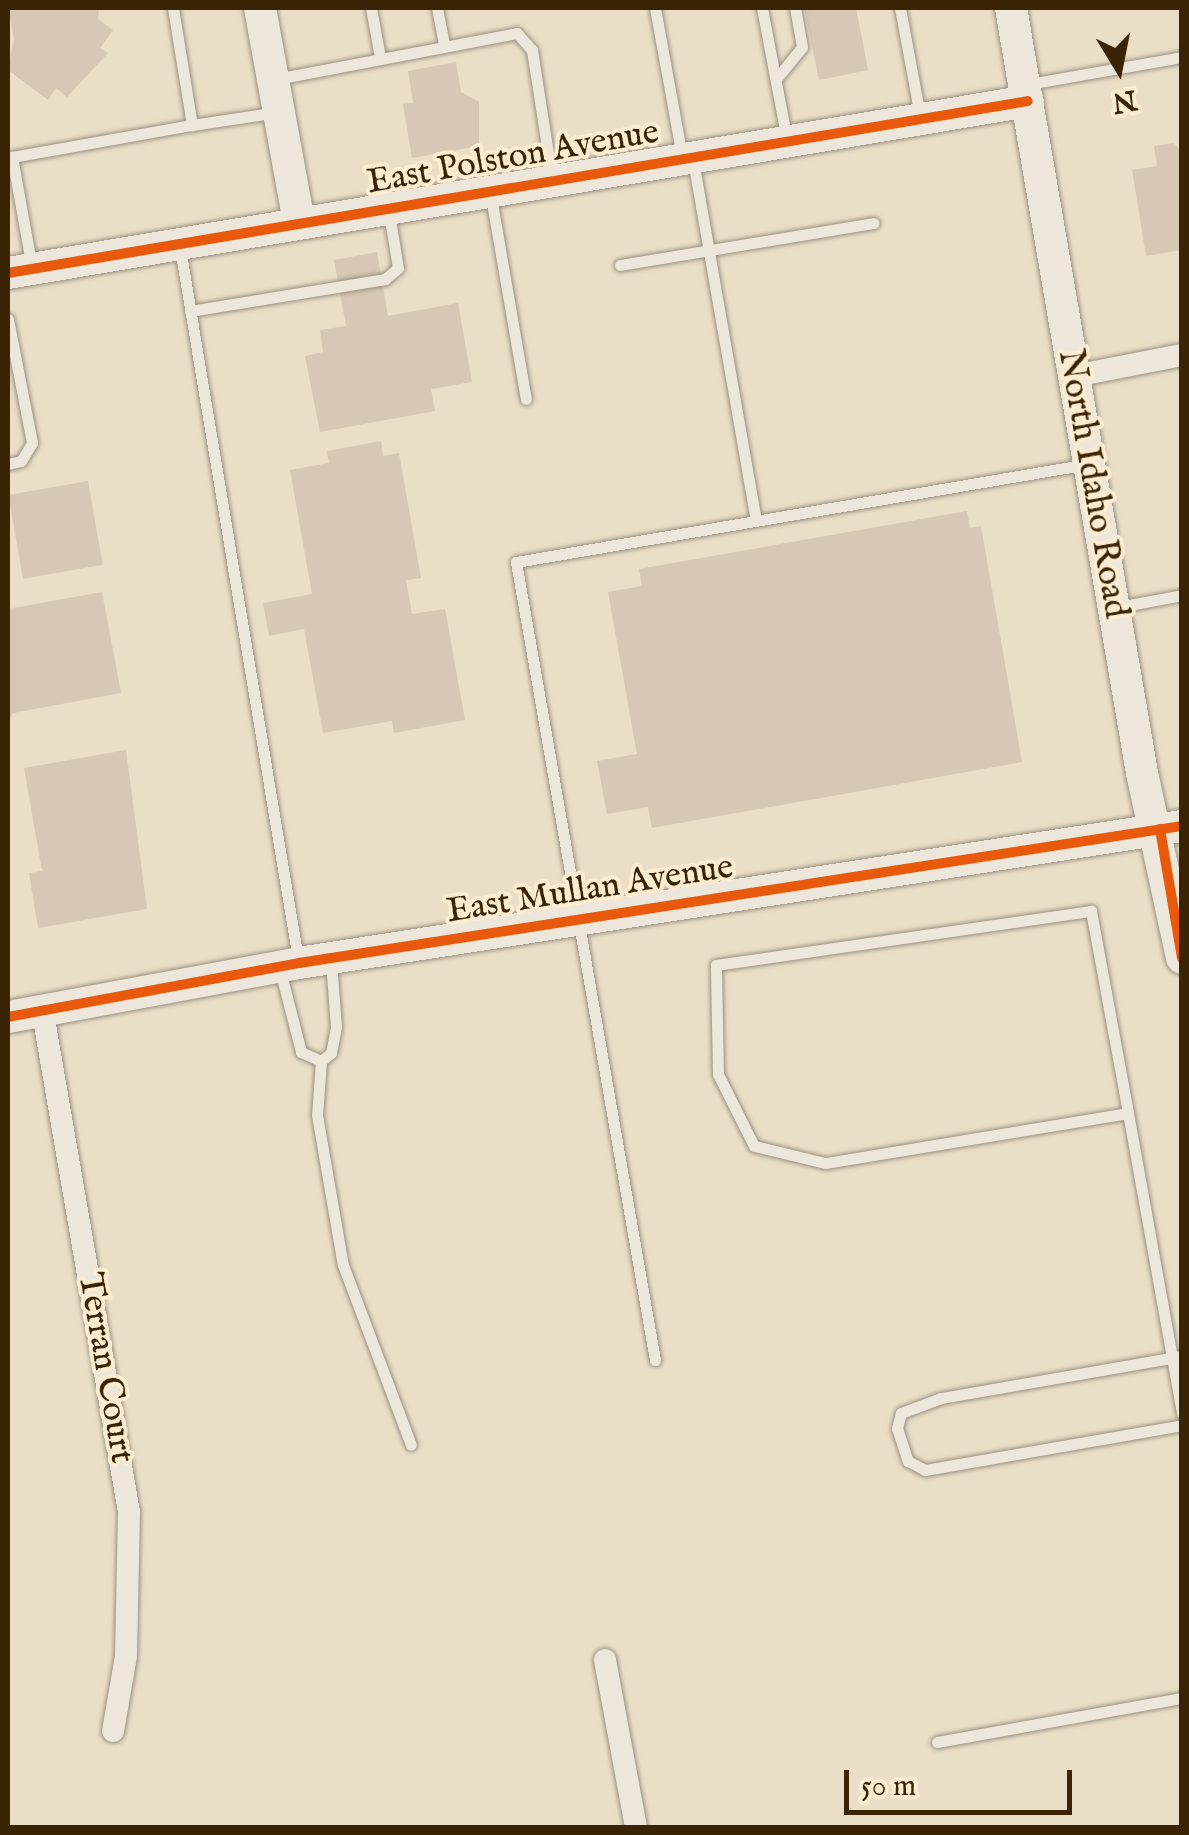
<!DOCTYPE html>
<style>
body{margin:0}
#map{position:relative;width:1189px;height:1835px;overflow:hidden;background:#eadec7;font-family:"IM FELL English",serif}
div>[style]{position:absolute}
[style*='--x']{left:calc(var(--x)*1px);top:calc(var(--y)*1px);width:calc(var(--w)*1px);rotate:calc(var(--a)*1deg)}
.building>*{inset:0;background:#d7c7b5;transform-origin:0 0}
.roads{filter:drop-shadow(0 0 2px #9a907f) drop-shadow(0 0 2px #9a907f)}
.lane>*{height:11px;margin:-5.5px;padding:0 5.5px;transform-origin:5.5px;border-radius:5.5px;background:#ede6db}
.street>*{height:22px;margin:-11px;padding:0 11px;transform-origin:11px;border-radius:11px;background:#ede6db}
.secondary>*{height:32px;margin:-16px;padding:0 16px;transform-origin:16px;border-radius:16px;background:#ede6db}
.cycleway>*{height:10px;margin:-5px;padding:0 5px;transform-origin:5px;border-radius:5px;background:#e8590c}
span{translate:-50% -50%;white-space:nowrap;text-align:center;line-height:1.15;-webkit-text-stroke:8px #fbecd1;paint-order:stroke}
.street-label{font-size:35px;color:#3a2405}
.frame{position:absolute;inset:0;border:10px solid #3a2405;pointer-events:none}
.north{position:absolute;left:1069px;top:20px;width:100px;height:100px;-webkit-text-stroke:8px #fbecd1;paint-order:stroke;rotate:170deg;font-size:28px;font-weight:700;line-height:40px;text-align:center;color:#3a2405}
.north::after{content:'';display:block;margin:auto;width:35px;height:45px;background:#3a2405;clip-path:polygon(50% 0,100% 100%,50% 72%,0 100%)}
.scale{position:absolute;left:844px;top:1770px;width:228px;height:45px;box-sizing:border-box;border:5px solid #3a2405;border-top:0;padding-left:12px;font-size:30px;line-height:35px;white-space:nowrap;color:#3a2405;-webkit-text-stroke:8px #fbecd1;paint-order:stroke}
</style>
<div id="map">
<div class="building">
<i style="clip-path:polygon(8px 8px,99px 8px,98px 19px,113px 30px,100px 48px,108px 53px,67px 97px,56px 88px,48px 100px,8px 70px,14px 38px)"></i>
<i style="clip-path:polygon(804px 8px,856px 8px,868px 70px,819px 80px)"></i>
<i style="clip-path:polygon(456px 62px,461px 92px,479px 102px,479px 146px,412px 158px,403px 104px,413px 103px,408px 71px)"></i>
<i style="clip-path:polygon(1174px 143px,1182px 153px,1182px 250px,1146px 256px,1132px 170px,1157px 166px,1154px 146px)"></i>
<i style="clip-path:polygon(377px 252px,388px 316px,458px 303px,472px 382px,431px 389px,435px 411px,320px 432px,305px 356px,323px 352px,320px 330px,346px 326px,334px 260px)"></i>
<i style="clip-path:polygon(381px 441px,383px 456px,399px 453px,421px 578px,406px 580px,412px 614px,445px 609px,465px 720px,394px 733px,392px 721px,323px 733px,304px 629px,269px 636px,263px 603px,312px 594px,290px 470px,329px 463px,327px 451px)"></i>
<i style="left:88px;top:481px;width:85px;height:81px;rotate:80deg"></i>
<i style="clip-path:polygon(967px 511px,970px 528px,981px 526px,1022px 762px,652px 828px,648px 807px,607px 814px,597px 761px,637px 754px,608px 592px,642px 586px,639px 569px)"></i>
<i style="clip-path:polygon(102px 592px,121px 693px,13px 713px,8px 722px,8px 609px)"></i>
<i style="clip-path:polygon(126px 750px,147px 909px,38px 928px,29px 873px,42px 871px,24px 768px)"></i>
</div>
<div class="roads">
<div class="lane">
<i style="--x:173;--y:8;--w:119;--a:80.8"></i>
<i style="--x:192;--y:125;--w:87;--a:-8.6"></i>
<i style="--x:371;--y:8;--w:50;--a:79.6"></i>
<i style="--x:437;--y:8;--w:36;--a:79"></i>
<i style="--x:655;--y:8;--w:150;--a:79.7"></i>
<i style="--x:762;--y:8;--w:134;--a:79.3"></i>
<i style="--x:900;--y:8;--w:110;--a:79.5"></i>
<i style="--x:276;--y:79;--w:245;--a:-10.8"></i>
<i style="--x:517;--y:33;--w:23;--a:49"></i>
<i style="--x:532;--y:50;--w:131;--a:81.2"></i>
<i style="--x:776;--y:79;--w:41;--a:-50.9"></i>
<i style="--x:802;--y:47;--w:40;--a:-100"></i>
<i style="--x:1029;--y:84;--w:155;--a:-10"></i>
<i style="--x:693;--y:160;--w:366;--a:80.1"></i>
<i style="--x:491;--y:197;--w:205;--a:80.2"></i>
<i style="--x:180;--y:248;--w:721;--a:80.58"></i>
<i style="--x:620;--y:265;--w:257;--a:-9.4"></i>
<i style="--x:32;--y:268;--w:113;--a:-100.2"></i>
<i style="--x:12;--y:157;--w:183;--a:-10.1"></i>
<i style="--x:190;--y:311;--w:198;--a:-9.3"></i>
<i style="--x:385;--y:279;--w:17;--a:-40"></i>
<i style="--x:398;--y:268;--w:56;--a:-99.3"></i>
<i style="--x:8;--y:319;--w:126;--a:79"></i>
<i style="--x:32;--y:443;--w:21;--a:121"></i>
<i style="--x:21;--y:461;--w:13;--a:167"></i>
<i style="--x:1118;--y:607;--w:65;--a:-10.6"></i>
<i style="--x:1091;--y:911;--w:205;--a:79.6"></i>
<i style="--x:1128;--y:1113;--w:307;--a:170.6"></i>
<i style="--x:825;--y:1163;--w:73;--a:-166.5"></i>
<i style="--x:754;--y:1146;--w:80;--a:-116.6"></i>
<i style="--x:718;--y:1074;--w:109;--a:-91.1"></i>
<i style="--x:716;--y:965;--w:379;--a:-8.2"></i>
<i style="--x:280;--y:970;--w:85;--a:75.6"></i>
<i style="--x:301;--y:1052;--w:22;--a:24"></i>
<i style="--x:321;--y:1061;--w:13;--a:-39"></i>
<i style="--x:331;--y:1053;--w:26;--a:-79"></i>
<i style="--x:336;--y:1027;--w:65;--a:-94.4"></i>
<i style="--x:321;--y:1061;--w:54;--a:94.2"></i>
<i style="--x:317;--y:1115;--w:152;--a:80.2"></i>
<i style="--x:343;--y:1265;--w:192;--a:69.3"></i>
<i style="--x:1128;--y:1113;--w:305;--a:79.8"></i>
<i style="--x:1182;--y:1356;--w:245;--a:170.1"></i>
<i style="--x:941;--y:1398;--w:43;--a:159.4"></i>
<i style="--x:901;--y:1413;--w:16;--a:105"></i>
<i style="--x:897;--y:1428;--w:35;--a:72"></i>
<i style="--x:908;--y:1461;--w:19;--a:28"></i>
<i style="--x:925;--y:1470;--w:261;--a:-9.9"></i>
<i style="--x:655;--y:1360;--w:810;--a:-99.88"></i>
<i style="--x:516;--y:562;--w:580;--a:-9.72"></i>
<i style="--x:937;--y:1742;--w:249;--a:-10.2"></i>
</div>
<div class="street">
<i style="--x:1074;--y:376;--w:110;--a:-11"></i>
<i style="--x:42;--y:1008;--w:511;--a:80.21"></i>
<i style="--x:129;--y:1512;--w:144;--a:91.2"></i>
<i style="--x:126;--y:1656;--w:76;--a:99.8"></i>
<i style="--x:605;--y:1660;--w:171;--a:79.5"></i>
</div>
<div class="secondary">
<i style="--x:260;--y:8;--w:219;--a:79.7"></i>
<i style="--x:1011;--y:8;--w:776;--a:80.28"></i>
<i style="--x:1142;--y:773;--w:189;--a:77.8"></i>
<i style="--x:8;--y:273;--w:1034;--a:-9.57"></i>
<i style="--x:8;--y:1017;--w:296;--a:-10.5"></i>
<i style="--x:299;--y:963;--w:894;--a:-8.82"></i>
</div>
</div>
<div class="cycleway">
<i style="--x:8;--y:273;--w:1034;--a:-9.57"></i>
<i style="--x:1160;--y:829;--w:131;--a:80.3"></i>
<i style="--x:8;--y:1017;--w:296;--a:-10.5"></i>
<i style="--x:299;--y:963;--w:894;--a:-8.82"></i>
</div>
<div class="street-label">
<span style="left:513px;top:158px;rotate:-10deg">East Polston Avenue</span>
<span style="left:1092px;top:484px;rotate:80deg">North Idaho Road</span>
<span style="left:590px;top:890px;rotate:-9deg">East Mullan Avenue</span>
<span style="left:105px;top:1368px;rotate:80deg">Terran Court</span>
</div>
<div class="frame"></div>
<div class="north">N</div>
<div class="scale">50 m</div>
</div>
